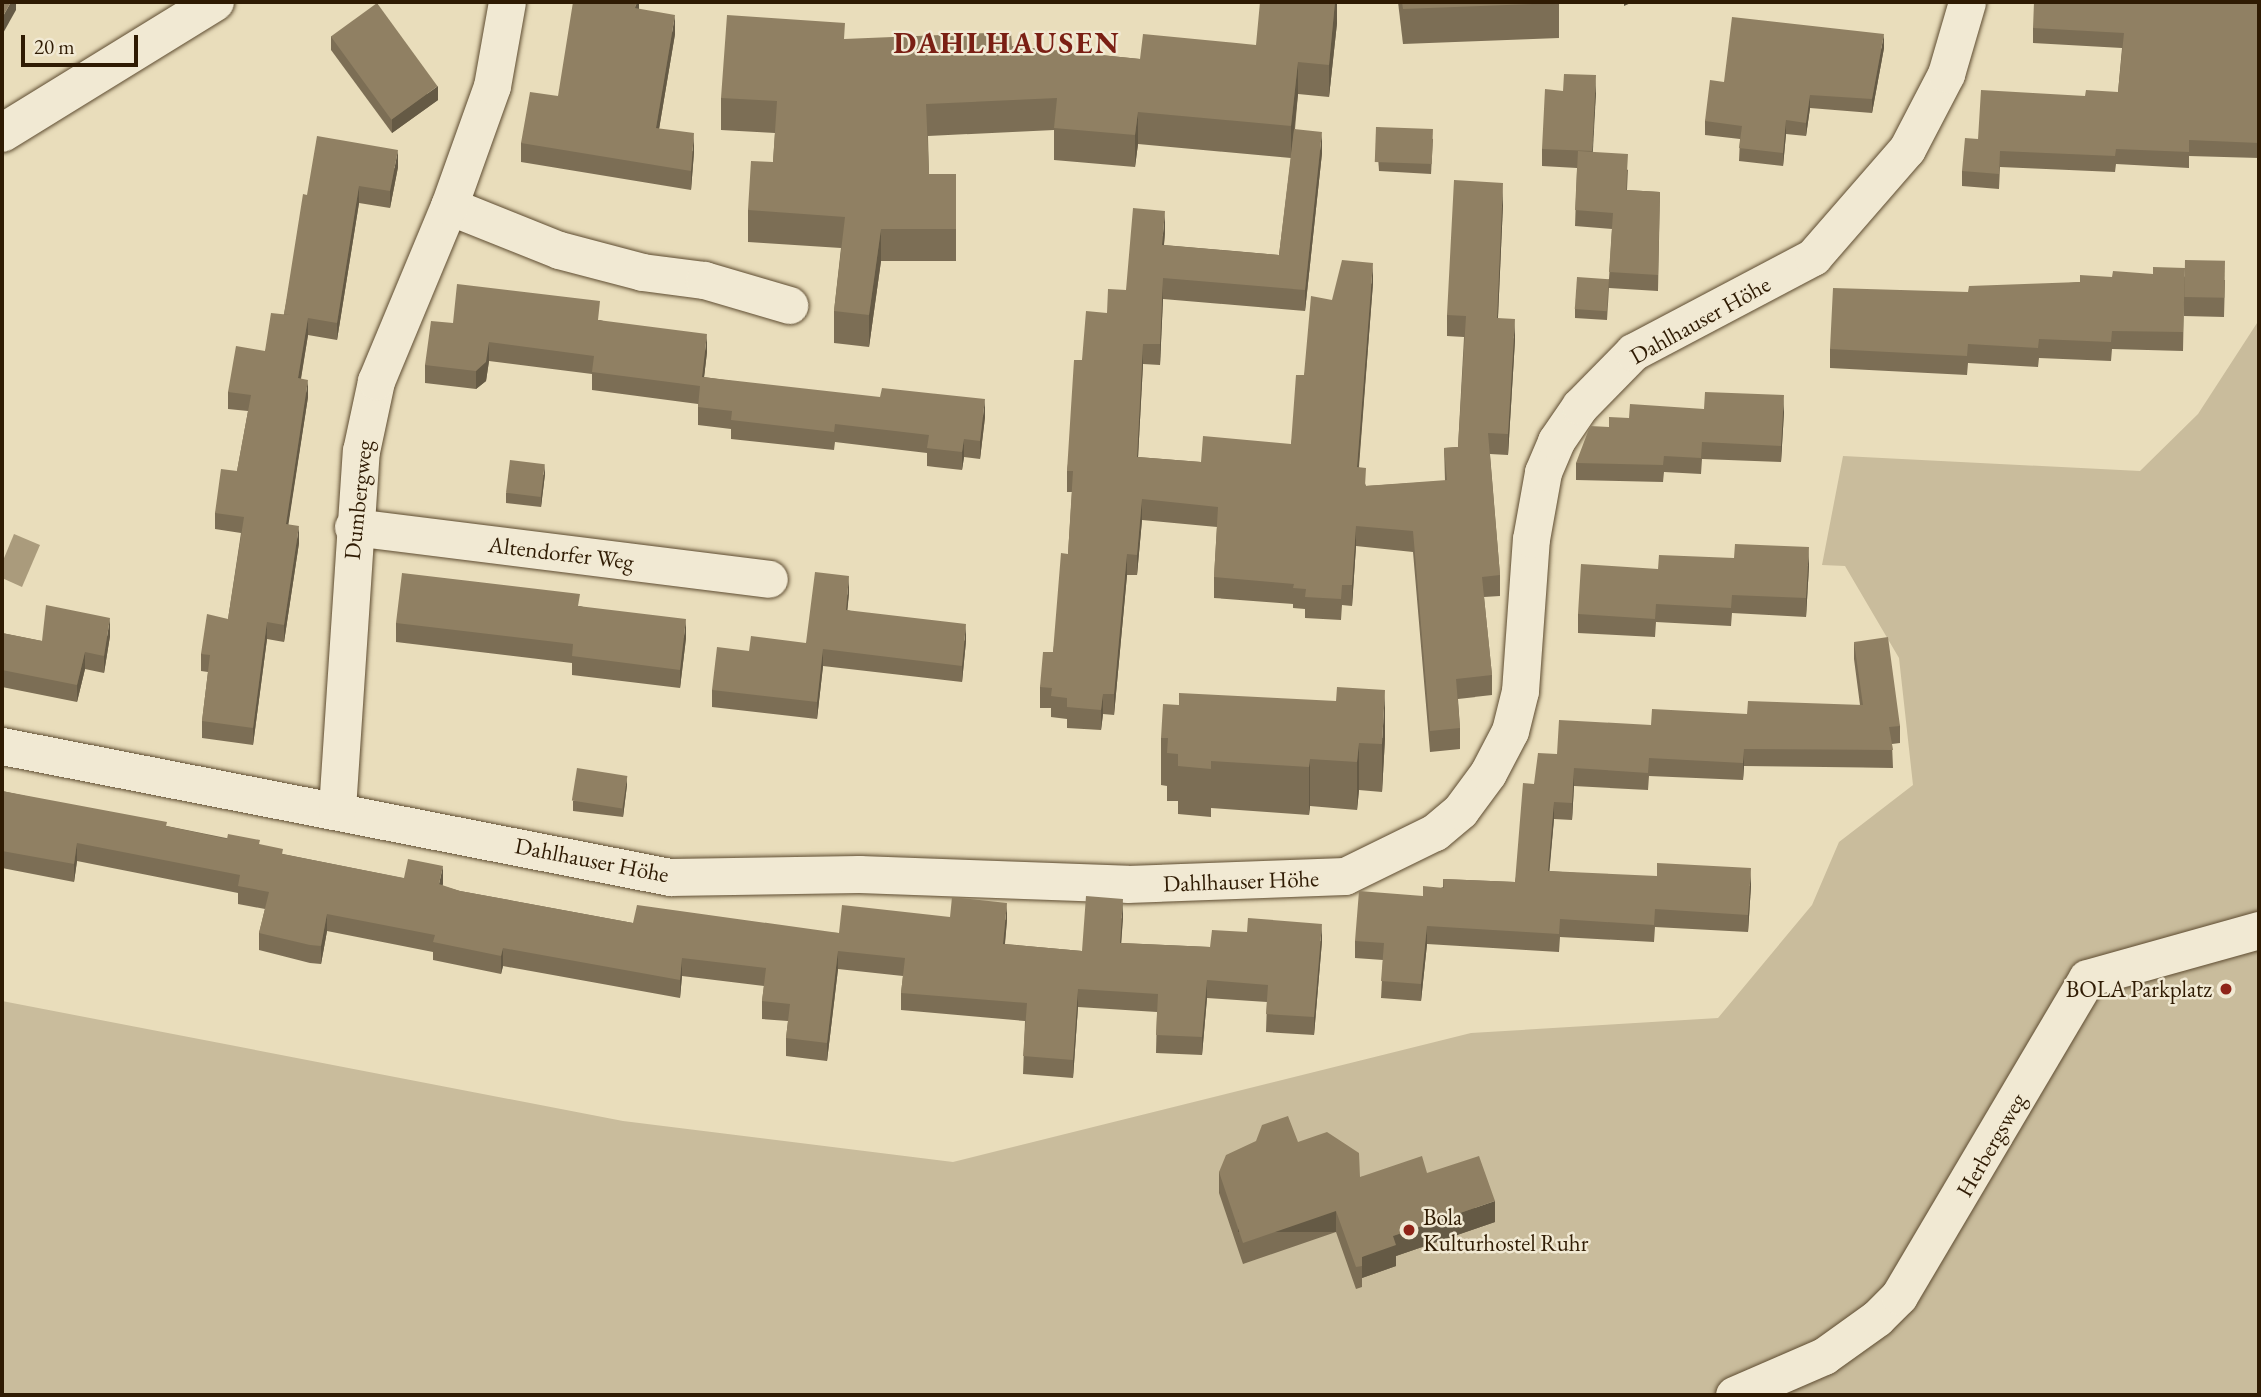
<!DOCTYPE html>
<meta charset="utf-8">
<style>
body{margin:0}
#map{position:relative;width:2261px;height:1397px;overflow:hidden;background:#e9ddbb;font-family:"EB Garamond",serif}
div>[style]{position:absolute}
[style*='--x']{left:calc(var(--x)*1px);top:calc(var(--y)*1px);width:calc(var(--w)*1px);rotate:calc(var(--a)*1deg)}
.green>*{inset:0;background:#c9bc9c}
.water>*{inset:0;background:#aa9b7c}
.roads{filter:drop-shadow(0 0 2px #5e4c31) drop-shadow(0 0 2px #5e4c31)}
.minor>*{height:37px;margin:-18.5px;padding:0 18.5px;transform-origin:18.5px;border-radius:18.5px;background:#f1e9d3}
.tertiary>*{height:38px;margin:-19px;padding:0 19px;transform-origin:19px;border-radius:19px;background:#f1e9d3}
.wall>*{inset:0;background:#7c6e55}
.shaded-wall>*{inset:0;background:#655a45;transform-origin:0 0}
.building>*{inset:0;background:#908063;transform-origin:0 0}
.dots>*{width:19px;height:19px;translate:-50% -50%;box-sizing:border-box;border:4px solid #f1e9d3;border-radius:50%}
span{translate:-50% -50%;white-space:nowrap;text-align:center;line-height:1.15;-webkit-text-stroke:5px #f1e9d3;paint-order:stroke}
.street-label{font-size:23px;color:#2f1b03}
.poi-label{font-size:23px;color:#2f1b03}
.right{translate:-100% -50%;text-align:right}
.left{translate:0 -50%;text-align:left}
.district-label{font-size:30px;color:#7a1f14;font-weight:700;letter-spacing:2px}
.frame{position:absolute;inset:0;border:4px solid #2f1b03;pointer-events:none}
.scale{position:absolute;left:21px;top:35px;width:117px;height:32px;box-sizing:border-box;border:4px solid #2f1b03;border-top:0;padding-left:9px;font-size:21px;line-height:24px;white-space:nowrap;color:#2f1b03;-webkit-text-stroke:5px #f1e9d3;paint-order:stroke}
</style>
<div id="map">
<div class="green">
<i style="clip-path:polygon(2259px 320px,2259px 1395px,2px 1395px,2px 1001px,623px 1121px,953px 1162px,1471px 1033px,1718px 1018px,1812px 905px,1839px 842px,1913px 785px,1899px 658px,1845px 566px,1822px 565px,1843px 456px,2140px 471px,2198px 414px)"></i>
</div>
<div class="water">
<i style="clip-path:polygon(14px 534px,40px 545px,22px 587px,2px 578px,2px 563px)"></i>
</div>
<div class="roads">
<div class="minor">
<i style="--x:449;--y:206;--w:118;--a:21.8"></i>
<i style="--x:559;--y:250;--w:86;--a:14.8"></i>
<i style="--x:642;--y:272;--w:63;--a:7.4"></i>
<i style="--x:704;--y:280;--w:89;--a:16.4"></i>
<i style="--x:353;--y:527;--w:419;--a:7.1"></i>
<i style="--x:2;--y:746;--w:681;--a:11.1"></i>
<i style="--x:670;--y:877;--w:189;--a:-0.9"></i>
<i style="--x:859;--y:874;--w:268;--a:2.1"></i>
<i style="--x:1127;--y:884;--w:218;--a:-2.1"></i>
<i style="--x:1345;--y:876;--w:100;--a:-26.1"></i>
<i style="--x:1435;--y:832;--w:33;--a:-40"></i>
<i style="--x:1460;--y:811;--w:47;--a:-53.6"></i>
<i style="--x:1488;--y:773;--w:47;--a:-62.4"></i>
<i style="--x:1510;--y:731;--w:41;--a:-76"></i>
<i style="--x:1520;--y:691;--w:152;--a:-85.9"></i>
<i style="--x:1531;--y:539;--w:68;--a:-79.8"></i>
<i style="--x:1543;--y:472;--w:34;--a:-67"></i>
<i style="--x:1556;--y:441;--w:42;--a:-55.6"></i>
<i style="--x:1580;--y:406;--w:76;--a:-45.5"></i>
<i style="--x:1633;--y:352;--w:204;--a:-27.8"></i>
<i style="--x:1813;--y:257;--w:143;--a:-49"></i>
<i style="--x:1907;--y:149;--w:85;--a:-62.5"></i>
<i style="--x:1946;--y:74;--w:75;--a:-73.7"></i>
<i style="--x:337;--y:809;--w:359;--a:-86.2"></i>
<i style="--x:361;--y:451;--w:72;--a:-77.9"></i>
<i style="--x:376;--y:381;--w:190;--a:-67.4"></i>
<i style="--x:449;--y:206;--w:127;--a:-70.3"></i>
<i style="--x:492;--y:86;--w:85;--a:-79.9"></i>
<i style="--x:1734;--y:1395;--w:98;--a:-23.4"></i>
<i style="--x:1824;--y:1356;--w:65;--a:-35.6"></i>
<i style="--x:1877;--y:1318;--w:31;--a:-45"></i>
<i style="--x:1899;--y:1296;--w:369;--a:-59.4"></i>
<i style="--x:2087;--y:978;--w:179;--a:-15.6"></i>
</div>
<div class="tertiary">
<i style="--x:2;--y:133;--w:250;--a:-31.6"></i>
</div>
</div>
<div class="wall">
<i style="clip-path:polygon(639px 2px,639px 9px,675px 34px,659px 129px,694px 152px,691px 190px,521px 162px,521px 143px,558px 96px)"></i>
<i style="clip-path:polygon(1337px 2px,1337px 23px,1329px 97px,1298px 94px,1295px 129px,1322px 153px,1305px 311px,1163px 299px,1160px 365px,1143px 364px,1138px 457px,1201px 462px,1291px 444px,1304px 375px,1332px 300px,1373px 283px,1359px 467px,1366px 486px,1445px 481px,1444px 448px,1458px 447px,1464px 337px,1447px 336px,1447px 315px,1503px 204px,1498px 318px,1515px 340px,1508px 455px,1490px 454px,1500px 575px,1500px 596px,1484px 597px,1492px 675px,1492px 695px,1458px 699px,1460px 728px,1460px 749px,1430px 752px,1413px 552px,1356px 546px,1352px 606px,1342px 605px,1341px 620px,1305px 618px,1305px 609px,1293px 608px,1293px 604px,1214px 598px,1214px 577px,1217px 527px,1142px 520px,1137px 575px,1127px 575px,1114px 715px,1103px 714px,1101px 730px,1067px 728px,1067px 719px,1051px 717px,1051px 708px,1040px 708px,1040px 687px,1053px 652px,1068px 554px,1072px 492px,1067px 492px,1067px 471px,1082px 360px,1107px 313px,1126px 290px,1165px 232px,1164px 245px,1279px 255px,1291px 158px,1138px 144px,1135px 167px,1054px 160px,1054px 130px,928px 136px,929px 174px,956px 174px,956px 261px,881px 261px,869px 347px,834px 343px,834px 311px,841px 248px,748px 242px,748px 210px,773px 162px,775px 133px,721px 130px,721px 98px,845px 39px,1012px 46px,1140px 59px,1256px 45px)"></i>
<i style="clip-path:polygon(1398px 2px,1559px 2px,1559px 38px,1403px 44px)"></i>
<i style="clip-path:polygon(2259px 2px,2259px 158px,2189px 156px,2189px 168px,2116px 164px,2115px 172px,2000px 167px,1999px 189px,1962px 186px,1962px 171px,2085px 96px,2118px 92px,2122px 48px,2033px 43px,2033px 28px)"></i>
<i style="clip-path:polygon(331px 36px,438px 100px,392px 133px,331px 50px)"></i>
<i style="clip-path:polygon(1884px 48px,1872px 113px,1810px 108px,1806px 136px,1786px 134px,1783px 166px,1739px 161px,1740px 139px,1705px 135px,1705px 121px,1724px 82px)"></i>
<i style="clip-path:polygon(1596px 92px,1592px 152px,1628px 170px,1627px 190px,1660px 192px,1658px 291px,1609px 288px,1607px 320px,1575px 318px,1575px 309px,1609px 279px,1612px 229px,1575px 226px,1577px 168px,1542px 166px,1542px 149px)"></i>
<i style="clip-path:polygon(1376px 127px,1433px 139px,1431px 174px,1379px 171px)"></i>
<i style="clip-path:polygon(398px 167px,390px 208px,359px 203px,337px 340px,308px 335px,301px 379px,308px 397px,288px 524px,299px 543px,284px 642px,267px 639px,253px 745px,202px 738px,202px 721px,208px 672px,201px 671px,201px 654px,228px 619px,241px 533px,215px 529px,215px 513px,237px 471px,248px 411px,228px 409px,228px 392px,265px 351px,284px 314px,307px 195px)"></i>
<i style="clip-path:polygon(2153px 274px,2225px 280px,2224px 317px,2184px 316px,2184px 301px,2183px 351px,2112px 349px,2111px 361px,2039px 358px,2038px 367px,1968px 363px,1967px 375px,1830px 368px,1830px 349px,1968px 292px,2080px 282px,2112px 277px)"></i>
<i style="clip-path:polygon(600px 320px,707px 352px,704px 377px,985px 417px,980px 459px,964px 457px,962px 470px,927px 466px,927px 453px,835px 442px,834px 450px,731px 439px,731px 429px,698px 425px,698px 404px,592px 390px,592px 374px,489px 361px,486px 381px,476px 389px,425px 383px,425px 365px,453px 323px)"></i>
<i style="clip-path:polygon(1704px 409px,1784px 412px,1781px 462px,1702px 459px,1701px 474px,1664px 472px,1663px 482px,1576px 480px,1576px 463px,1629px 418px)"></i>
<i style="clip-path:polygon(545px 474px,541px 507px,506px 503px,506px 493px)"></i>
<i style="clip-path:polygon(1734px 558px,1809px 566px,1806px 617px,1732px 613px,1731px 626px,1656px 622px,1655px 637px,1578px 633px,1578px 614px,1658px 569px)"></i>
<i style="clip-path:polygon(849px 593px,847px 610px,966px 641px,962px 682px,823px 666px,817px 719px,712px 707px,712px 690px,749px 651px,806px 643px)"></i>
<i style="clip-path:polygon(580px 606px,686px 638px,680px 688px,572px 675px,572px 663px,396px 642px,396px 623px)"></i>
<i style="clip-path:polygon(2px 633px,42px 641px,110px 636px,104px 673px,85px 669px,77px 702px,2px 687px)"></i>
<i style="clip-path:polygon(1854px 642px,1900px 726px,1900px 743px,1892px 744px,1893px 768px,1744px 766px,1743px 780px,1649px 776px,1648px 790px,1574px 786px,1572px 820px,1554px 819px,1549px 871px,1751px 886px,1748px 932px,1655px 927px,1654px 942px,1560px 937px,1559px 952px,1427px 944px,1421px 1001px,1381px 998px,1383px 960px,1355px 958px,1355px 941px,1423px 896px,1443px 887px,1443px 879px,1515px 882px,1534px 784px,1557px 754px,1651px 725px,1747px 714px,1860px 705px,1854px 659px)"></i>
<i style="clip-path:polygon(1161px 738px,1385px 738px,1382px 792px,1359px 790px,1357px 810px,1310px 806px,1309px 815px,1211px 808px,1211px 817px,1178px 814px,1178px 801px,1167px 801px,1167px 786px,1161px 785px)"></i>
<i style="clip-path:polygon(627px 785px,623px 817px,573px 811px,573px 801px)"></i>
<i style="clip-path:polygon(2px 791px,167px 826px,260px 845px,283px 854px,442px 886px,460px 891px,633px 923px,839px 933px,950px 917px,1007px 920px,1005px 944px,1082px 951px,1123px 917px,1121px 943px,1210px 947px,1322px 941px,1314px 1035px,1266px 1032px,1267px 1002px,1207px 998px,1202px 1055px,1156px 1053px,1157px 1012px,1078px 1007px,1073px 1078px,1023px 1074px,1025px 1021px,901px 1010px,901px 993px,903px 976px,838px 969px,827px 1061px,786px 1056px,786px 1038px,788px 1021px,762px 1019px,762px 1001px,764px 986px,682px 976px,680px 998px,503px 966px,501px 974px,433px 960px,433px 952px,327px 931px,321px 964px,310px 963px,259px 950px,259px 933px,265px 909px,238px 904px,238px 893px,77px 861px,74px 882px,2px 868px)"></i>
<i style="clip-path:polygon(1298px 1142px,1360px 1177px,1427px 1173px,1495px 1222px,1396px 1256px,1396px 1266px,1362px 1278px,1362px 1287px,1356px 1289px,1336px 1232px,1243px 1264px,1219px 1193px,1219px 1172px)"></i>
</div>
<div class="shaded-wall">
<i style="clip-path:polygon(11px 2px,16px 2px,16px 10px,2px 35px,2px 18px)"></i>
<i style="clip-path:polygon(637px 2px,639px 2px,639px 11px,635px 8px)"></i>
<i style="clip-path:polygon(1335px 2px,1337px 2px,1337px 23px,1329px 97px,1329px 65px)"></i>
<i style="clip-path:polygon(1624px 2px,1633px 2px,1624px 6px)"></i>
<i style="clip-path:polygon(675px 15px,675px 34px,656px 147px,656px 128px)"></i>
<i style="clip-path:polygon(1884px 34px,1884px 48px,1872px 113px,1872px 99px)"></i>
<i style="clip-path:polygon(1298px 62px,1298px 94px,1291px 158px,1291px 126px)"></i>
<i style="clip-path:polygon(1596px 75px,1596px 92px,1592px 168px,1592px 151px)"></i>
<i style="clip-path:polygon(438px 86px,438px 100px,392px 133px,392px 119px)"></i>
<i style="clip-path:polygon(1810px 95px,1810px 108px,1806px 136px,1806px 123px)"></i>
<i style="clip-path:polygon(1138px 112px,1138px 144px,1135px 167px,1135px 135px)"></i>
<i style="clip-path:polygon(1786px 120px,1786px 134px,1783px 166px,1783px 153px)"></i>
<i style="clip-path:polygon(1322px 132px,1322px 153px,1305px 311px,1305px 290px)"></i>
<i style="clip-path:polygon(694px 133px,694px 152px,691px 190px,691px 171px)"></i>
<i style="clip-path:polygon(398px 150px,398px 167px,390px 208px,390px 191px)"></i>
<i style="clip-path:polygon(1503px 183px,1503px 204px,1497px 338px,1497px 318px)"></i>
<i style="clip-path:polygon(359px 186px,359px 203px,337px 340px,337px 323px)"></i>
<i style="clip-path:polygon(1165px 211px,1165px 232px,1162px 266px,1162px 245px)"></i>
<i style="clip-path:polygon(881px 229px,881px 261px,869px 347px,869px 315px)"></i>
<i style="clip-path:polygon(1373px 263px,1373px 283px,1357px 487px,1357px 467px)"></i>
<i style="clip-path:polygon(1163px 278px,1163px 299px,1160px 365px,1160px 344px)"></i>
<i style="clip-path:polygon(308px 318px,308px 335px,298px 395px,298px 378px)"></i>
<i style="clip-path:polygon(1515px 319px,1515px 340px,1508px 455px,1508px 434px)"></i>
<i style="clip-path:polygon(707px 334px,707px 352px,702px 395px,702px 377px)"></i>
<i style="clip-path:polygon(489px 342px,489px 361px,486px 381px,476px 389px,476px 371px)"></i>
<i style="clip-path:polygon(1143px 344px,1143px 364px,1137px 477px,1137px 457px)"></i>
<i style="clip-path:polygon(308px 380px,308px 397px,286px 540px,286px 524px)"></i>
<i style="clip-path:polygon(1784px 395px,1784px 412px,1781px 462px,1781px 446px)"></i>
<i style="clip-path:polygon(985px 399px,985px 417px,980px 459px,980px 441px)"></i>
<i style="clip-path:polygon(964px 439px,964px 457px,962px 470px,962px 452px)"></i>
<i style="clip-path:polygon(545px 464px,545px 474px,541px 507px,541px 498px)"></i>
<i style="clip-path:polygon(1142px 499px,1142px 520px,1137px 575px,1137px 555px)"></i>
<i style="clip-path:polygon(299px 526px,299px 543px,284px 642px,284px 625px)"></i>
<i style="clip-path:polygon(1356px 526px,1356px 546px,1352px 606px,1352px 585px)"></i>
<i style="clip-path:polygon(1809px 547px,1809px 566px,1806px 617px,1806px 598px)"></i>
<i style="clip-path:polygon(1127px 554px,1127px 575px,1114px 715px,1114px 694px)"></i>
<i style="clip-path:polygon(849px 576px,849px 593px,846px 626px,846px 610px)"></i>
<i style="clip-path:polygon(110px 618px,110px 636px,104px 673px,104px 656px)"></i>
<i style="clip-path:polygon(686px 619px,686px 638px,680px 688px,680px 670px)"></i>
<i style="clip-path:polygon(267px 622px,267px 639px,253px 745px,253px 728px)"></i>
<i style="clip-path:polygon(966px 624px,966px 641px,962px 682px,962px 666px)"></i>
<i style="clip-path:polygon(823px 649px,823px 666px,817px 719px,817px 702px)"></i>
<i style="clip-path:polygon(85px 652px,85px 669px,77px 702px,77px 685px)"></i>
<i style="clip-path:polygon(1385px 690px,1385px 738px,1382px 792px,1382px 744px)"></i>
<i style="clip-path:polygon(1103px 694px,1103px 714px,1101px 730px,1101px 710px)"></i>
<i style="clip-path:polygon(1359px 743px,1359px 790px,1357px 810px,1357px 762px)"></i>
<i style="clip-path:polygon(1744px 749px,1744px 766px,1743px 780px,1743px 763px)"></i>
<i style="clip-path:polygon(1310px 759px,1310px 806px,1309px 815px,1309px 767px)"></i>
<i style="clip-path:polygon(1574px 768px,1574px 786px,1572px 820px,1572px 803px)"></i>
<i style="clip-path:polygon(627px 776px,627px 785px,623px 817px,623px 808px)"></i>
<i style="clip-path:polygon(1554px 802px,1554px 819px,1548px 888px,1548px 871px)"></i>
<i style="clip-path:polygon(77px 843px,77px 861px,74px 882px,74px 864px)"></i>
<i style="clip-path:polygon(443px 866px,443px 884px,439px 902px,439px 884px)"></i>
<i style="clip-path:polygon(1751px 868px,1751px 886px,1748px 932px,1748px 915px)"></i>
<i style="clip-path:polygon(1123px 899px,1123px 917px,1120px 961px,1120px 943px)"></i>
<i style="clip-path:polygon(1007px 903px,1007px 920px,1003px 962px,1003px 944px)"></i>
<i style="clip-path:polygon(327px 914px,327px 931px,321px 964px,321px 946px)"></i>
<i style="clip-path:polygon(1322px 924px,1322px 941px,1314px 1035px,1314px 1017px)"></i>
<i style="clip-path:polygon(1427px 926px,1427px 944px,1421px 1001px,1421px 984px)"></i>
<i style="clip-path:polygon(503px 948px,503px 966px,501px 974px,501px 956px)"></i>
<i style="clip-path:polygon(838px 951px,838px 969px,827px 1061px,827px 1043px)"></i>
<i style="clip-path:polygon(682px 958px,682px 976px,680px 998px,680px 980px)"></i>
<i style="clip-path:polygon(1207px 980px,1207px 998px,1202px 1055px,1202px 1037px)"></i>
<i style="clip-path:polygon(1078px 989px,1078px 1007px,1073px 1078px,1073px 1060px)"></i>
<i style="clip-path:polygon(1495px 1201px,1495px 1222px,1396px 1256px,1396px 1266px,1362px 1278px,1362px 1257px,1393px 1236px)"></i>
<i style="left:1336px;top:1211px;width:21px;height:98px;rotate:90deg"></i>
</div>
<div class="building">
<i style="clip-path:polygon(2px 2px,11px 2px,2px 18px)"></i>
<i style="clip-path:polygon(573px 2px,637px 2px,635px 8px,675px 15px,656px 128px,694px 133px,691px 171px,521px 143px,530px 92px,558px 96px)"></i>
<i style="clip-path:polygon(1260px 2px,1335px 2px,1329px 65px,1298px 62px,1291px 126px,1138px 112px,1135px 135px,1054px 128px,1057px 98px,926px 104px,929px 174px,956px 174px,956px 229px,881px 229px,869px 315px,834px 311px,845px 217px,748px 210px,751px 161px,773px 162px,777px 101px,721px 98px,727px 15px,845px 23px,844px 39px,1011px 32px,1012px 46px,1140px 59px,1143px 34px,1256px 45px)"></i>
<i style="clip-path:polygon(1402px 2px,1559px 2px,1559px 3px,1403px 9px)"></i>
<i style="clip-path:polygon(2034px 2px,2259px 2px,2259px 143px,2189px 140px,2189px 152px,2116px 149px,2115px 156px,2000px 151px,1999px 174px,1962px 171px,1965px 138px,1978px 139px,1981px 90px,2085px 96px,2086px 90px,2118px 92px,2124px 33px,2033px 28px)"></i>
<i style="left:377px;top:3px;width:103px;height:57px;rotate:54deg"></i>
<i style="clip-path:polygon(1732px 17px,1884px 34px,1872px 99px,1810px 95px,1806px 123px,1786px 120px,1783px 153px,1739px 148px,1742px 126px,1705px 121px,1710px 80px,1724px 82px)"></i>
<i style="clip-path:polygon(1564px 74px,1596px 75px,1592px 151px,1542px 149px,1545px 89px,1563px 91px)"></i>
<i style="left:1376px;top:127px;width:57px;height:35px;rotate:2deg"></i>
<i style="clip-path:polygon(1294px 129px,1322px 132px,1305px 290px,1163px 278px,1160px 344px,1143px 344px,1137px 457px,1201px 462px,1203px 436px,1291px 444px,1296px 375px,1304px 375px,1311px 296px,1332px 300px,1342px 260px,1373px 263px,1357px 467px,1366px 468px,1365px 486px,1447px 480px,1444px 448px,1458px 447px,1466px 316px,1447px 315px,1454px 180px,1503px 183px,1497px 318px,1515px 319px,1508px 434px,1488px 433px,1500px 575px,1482px 577px,1492px 675px,1456px 679px,1460px 728px,1430px 731px,1413px 531px,1356px 526px,1352px 585px,1342px 585px,1341px 599px,1305px 597px,1306px 589px,1293px 588px,1294px 584px,1214px 577px,1218px 507px,1142px 499px,1137px 555px,1127px 554px,1114px 694px,1103px 694px,1101px 710px,1067px 707px,1067px 698px,1051px 696px,1052px 688px,1040px 687px,1043px 652px,1053px 652px,1061px 553px,1068px 554px,1073px 471px,1067px 471px,1074px 360px,1082px 360px,1086px 311px,1107px 313px,1108px 289px,1126px 290px,1133px 208px,1165px 211px,1162px 245px,1279px 255px)"></i>
<i style="clip-path:polygon(317px 136px,398px 150px,390px 191px,359px 186px,337px 323px,308px 318px,298px 378px,308px 380px,286px 524px,299px 526px,284px 625px,267px 622px,253px 728px,202px 721px,210px 655px,201px 654px,207px 614px,228px 619px,244px 517px,215px 513px,221px 469px,237px 471px,251px 395px,228px 392px,236px 346px,265px 351px,271px 313px,290px 315px,284px 314px,303px 194px,307px 195px)"></i>
<i style="clip-path:polygon(1578px 151px,1628px 154px,1626px 190px,1660px 192px,1658px 275px,1609px 272px,1613px 213px,1575px 210px)"></i>
<i style="left:2185px;top:260px;width:40px;height:37px;rotate:1deg"></i>
<i style="clip-path:polygon(2153px 267px,2185px 268px,2183px 332px,2112px 331px,2111px 342px,2039px 339px,2038px 348px,1968px 344px,1967px 356px,1830px 349px,1833px 288px,1968px 292px,1969px 286px,2080px 282px,2080px 275px,2112px 277px,2113px 271px,2153px 274px)"></i>
<i style="left:1577px;top:277px;width:32px;height:32px;rotate:4deg"></i>
<i style="clip-path:polygon(457px 284px,600px 301px,598px 320px,707px 334px,702px 377px,880px 397px,882px 388px,985px 399px,980px 441px,964px 439px,962px 452px,927px 448px,929px 435px,835px 424px,834px 432px,731px 420px,732px 411px,698px 407px,700px 386px,592px 372px,594px 356px,489px 342px,486px 362px,476px 371px,425px 365px,431px 321px,453px 323px)"></i>
<i style="clip-path:polygon(1705px 392px,1784px 395px,1781px 446px,1702px 442px,1701px 458px,1664px 456px,1663px 465px,1576px 463px,1590px 426px,1609px 427px,1609px 417px,1629px 418px,1630px 404px,1704px 409px)"></i>
<i style="left:510px;top:460px;width:35px;height:33px;rotate:7deg"></i>
<i style="clip-path:polygon(1735px 544px,1809px 547px,1806px 598px,1732px 595px,1731px 608px,1656px 604px,1655px 619px,1578px 614px,1581px 564px,1658px 569px,1659px 555px,1734px 558px)"></i>
<i style="clip-path:polygon(815px 572px,849px 576px,846px 610px,966px 624px,962px 666px,823px 649px,817px 702px,712px 690px,717px 647px,749px 651px,751px 636px,806px 643px)"></i>
<i style="clip-path:polygon(402px 573px,580px 594px,578px 606px,686px 619px,680px 670px,572px 656px,573px 644px,396px 623px)"></i>
<i style="clip-path:polygon(46px 605px,110px 618px,104px 656px,85px 652px,77px 685px,2px 670px,2px 633px,42px 641px)"></i>
<i style="clip-path:polygon(1888px 637px,1900px 726px,1889px 727px,1893px 750px,1744px 749px,1743px 763px,1649px 758px,1648px 773px,1574px 768px,1572px 803px,1554px 802px,1548px 871px,1657px 876px,1657px 863px,1751px 868px,1748px 915px,1655px 909px,1654px 925px,1560px 919px,1559px 934px,1427px 926px,1421px 984px,1381px 981px,1384px 943px,1355px 941px,1359px 891px,1423px 896px,1423px 886px,1444px 888px,1443px 879px,1515px 882px,1523px 783px,1534px 784px,1538px 753px,1557px 754px,1559px 720px,1651px 725px,1652px 709px,1747px 714px,1748px 701px,1863px 705px,1854px 642px)"></i>
<i style="clip-path:polygon(1337px 687px,1385px 690px,1382px 744px,1359px 743px,1357px 762px,1310px 759px,1309px 767px,1211px 761px,1211px 769px,1178px 766px,1178px 754px,1167px 753px,1168px 738px,1161px 738px,1163px 704px,1179px 705px,1179px 693px,1336px 701px)"></i>
<i style="left:577px;top:768px;width:51px;height:33px;rotate:9deg"></i>
<i style="clip-path:polygon(2px 791px,167px 822px,166px 826px,227px 839px,228px 834px,260px 840px,259px 844px,283px 849px,282px 854px,404px 878px,408px 859px,443px 866px,439px 884px,460px 891px,633px 923px,637px 905px,839px 933px,842px 905px,950px 917px,952px 897px,1007px 903px,1003px 944px,1082px 951px,1086px 896px,1123px 899px,1120px 943px,1210px 947px,1212px 930px,1247px 932px,1248px 918px,1322px 924px,1314px 1017px,1266px 1014px,1268px 985px,1207px 980px,1202px 1037px,1156px 1035px,1158px 994px,1078px 989px,1073px 1060px,1023px 1056px,1027px 1003px,901px 993px,905px 958px,838px 951px,827px 1043px,786px 1038px,790px 1004px,762px 1001px,766px 968px,682px 958px,680px 980px,503px 948px,501px 956px,433px 942px,435px 935px,327px 914px,321px 946px,310px 945px,259px 933px,269px 892px,238px 886px,240px 875px,77px 843px,74px 864px,2px 851px)"></i>
<i style="clip-path:polygon(1288px 1116px,1298px 1142px,1327px 1132px,1359px 1153px,1360px 1177px,1422px 1156px,1427px 1173px,1479px 1156px,1495px 1201px,1393px 1236px,1396px 1245px,1362px 1257px,1362px 1266px,1356px 1267px,1336px 1211px,1243px 1243px,1219px 1172px,1226px 1155px,1256px 1141px,1262px 1125px)"></i>
</div>
<div class="dots">
<i style="left:2226px;top:989px;background:#8f2418"></i>
<i style="left:1409px;top:1230px;background:#8f2418"></i>
</div>
<div class="street-label">
<span style="left:1700px;top:320px;rotate:-29deg">Dahlhauser Höhe</span>
<span style="left:358px;top:500px;rotate:-84deg">Dumbergweg</span>
<span style="left:561px;top:553px;rotate:7deg">Altendorfer Weg</span>
<span style="left:592px;top:860px;rotate:11deg">Dahlhauser Höhe</span>
<span style="left:1241px;top:881px;rotate:-2deg">Dahlhauser Höhe</span>
<span style="left:1991px;top:1145px;rotate:-60deg">Herbergsweg</span>
</div>
<div class="poi-label">
<span class="right" style="left:2212px;top:989px">BOLA Parkplatz</span>
<span class="left" style="left:1423px;top:1230px">Bola<br>Kulturhostel Ruhr</span>
</div>
<div class="district-label">
<span style="left:1007px;top:43px">DAHLHAUSEN</span>
</div>
<div class="frame"></div>
<div class="scale">20 m</div>
</div>
